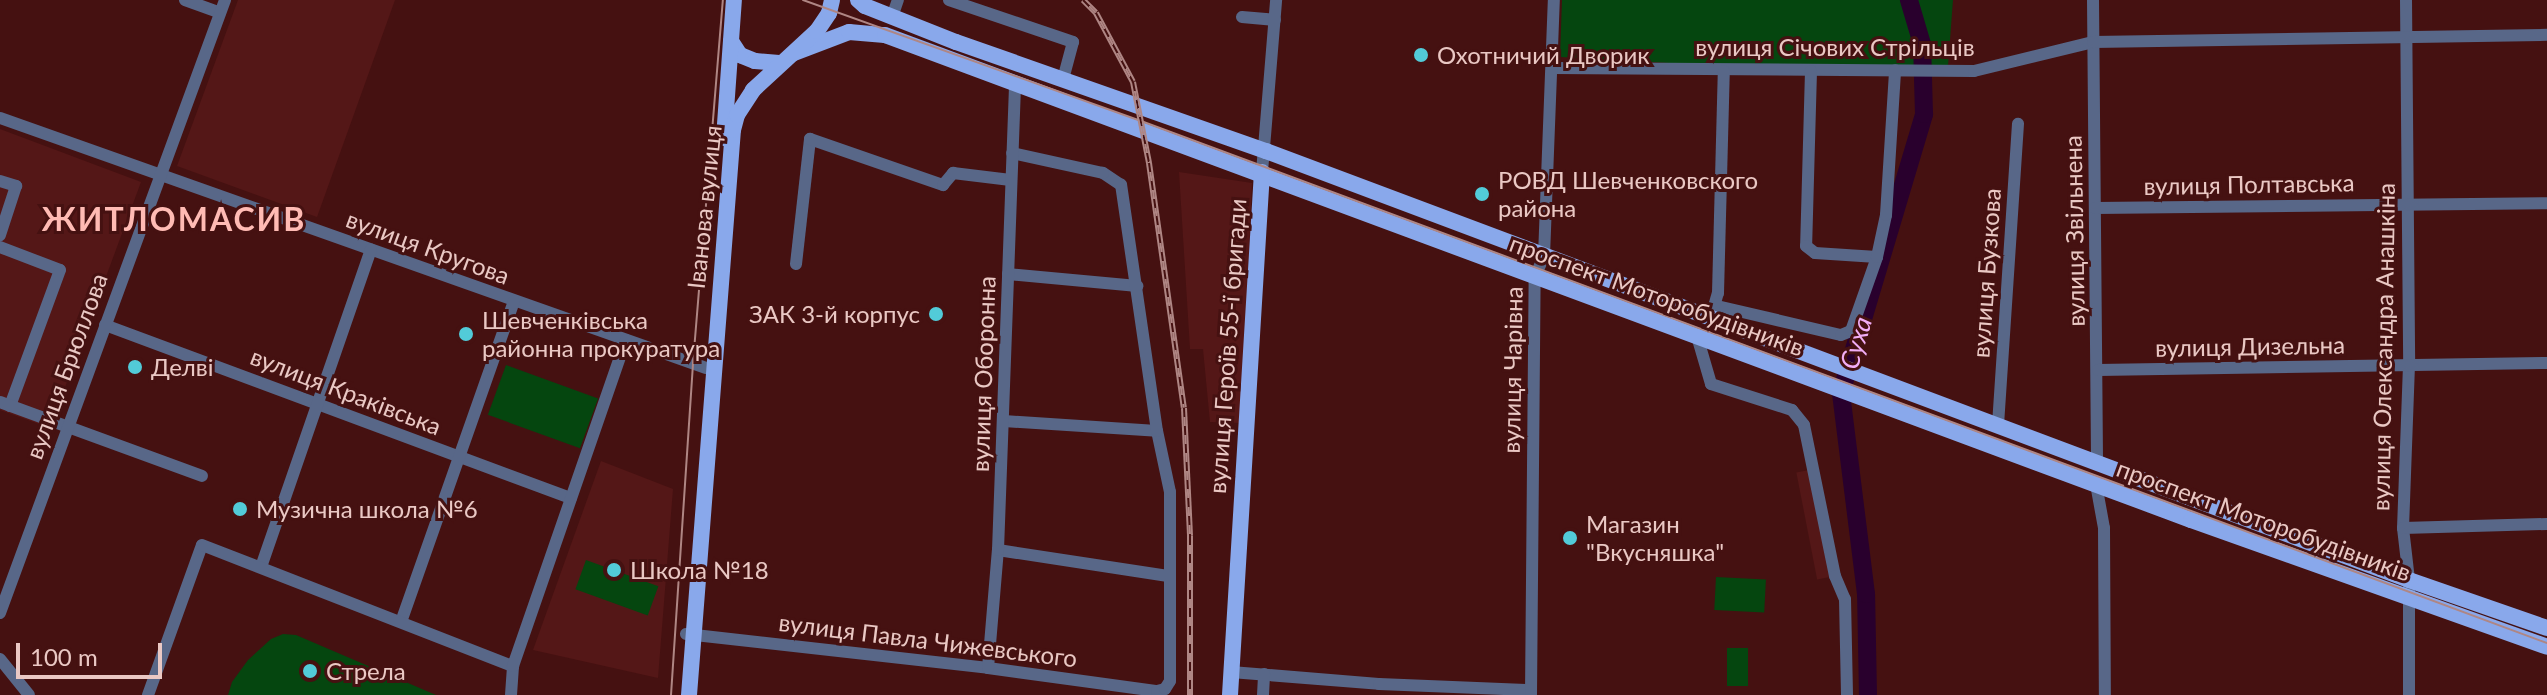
<!DOCTYPE html>
<meta charset="utf-8">
<style>
body{margin:0}
#map{position:relative;width:2547px;height:695px;overflow:hidden;background:#451111;font-family:Lato,sans-serif}
div>[style]{position:absolute}
[style*='--x']{left:calc(var(--x)*1px);top:calc(var(--y)*1px);width:calc(var(--w)*1px);rotate:calc(var(--a)*1deg)}
.built>*{inset:0;background:#541717;transform-origin:0 0}
.green>*{inset:0;background:#05460f;transform-origin:0 0}
.river>*{height:18px;margin:-9px;padding:0 9px;transform-origin:9px;border-radius:9px;background:#29002d}
.minor>*{height:12px;margin:-6px;padding:0 6px;transform-origin:6px;border-radius:6px;background:#586788}
.major>*{height:16px;margin:-8px;padding:0 8px;transform-origin:8px;border-radius:8px;background:#89a8eb}
.tram>*{height:2px;margin:-1px;padding:0 1px;transform-origin:1px;border-radius:1px;background:#af8684}
.rail>*{height:6px;margin-top:-3px;transform-origin:0;background:repeating-linear-gradient(90deg,#451111 0 9px,#af8684 0 18px);box-sizing:border-box;border-block:2px solid #af8684}
.dots>*{width:22px;height:22px;translate:-50% -50%;box-sizing:border-box;border:4px solid #451111;border-radius:50%}
span{translate:-50% -50%;white-space:nowrap;text-align:center;line-height:1.15;-webkit-text-stroke:6px #451111;paint-order:stroke}
.street-label{font-size:24px;color:#eac8c4}
.poi-label{font-size:24px;color:#eac8c4}
.left{translate:0 -50%;text-align:left}
.right{translate:-100% -50%;text-align:right}
.water-label{font-size:26px;color:#f1adf5;font-style:italic}
.district-label{font-size:32px;color:#ffbbb4;font-weight:700;letter-spacing:2px}
.scale{position:absolute;left:16px;top:643px;width:146px;height:36px;box-sizing:border-box;border:4px solid #eac8c4;border-top:0;padding-left:10px;font-size:24px;line-height:28px;white-space:nowrap;color:#eac8c4;-webkit-text-stroke:6px #451111;paint-order:stroke}
</style>
<div id="map">
<div class="built">
<i style="clip-path:polygon(238px 0,395px 0,317px 217px,177px 166px)"></i>
<i style="clip-path:polygon(0 129px,141px 182px,50px 428px,0 410px)"></i>
<i style="clip-path:polygon(1179px 172px,1252px 183px,1242px 423px,1210px 422px,1203px 349px,1190px 349px)"></i>
<i style="clip-path:polygon(601px 461px,673px 489px,658px 678px,533px 650px)"></i>
<i style="left:1814px;top:469px;width:109px;height:18px;rotate:79deg"></i>
</div>
<div class="green">
<i style="clip-path:polygon(1562px 0,1953px 0,1948px 66px,1724px 66px,1560px 57px)"></i>
<i style="left:506px;top:365px;width:98px;height:53px;rotate:20deg"></i>
<i style="left:586px;top:560px;width:77px;height:31px;rotate:20deg"></i>
<i style="left:1716px;top:577px;width:50px;height:33px;rotate:3deg"></i>
<i style="clip-path:polygon(283px 634px,296px 635px,436px 695px,228px 695px,232px 682px,248px 660px,271px 639px)"></i>
<i style="left:1727px;top:648px;width:21px;height:38px"></i>
</div>
<div class="river">
<i style="--x:1868;--y:695;--w:101;--a:-91.1"></i>
<i style="--x:1866;--y:594;--w:203;--a:-97.1"></i>
<i style="--x:1841;--y:393;--w:291;--a:-73.4"></i>
<i style="--x:1924;--y:114;--w:70;--a:-91.6"></i>
<i style="--x:1922;--y:44;--w:46;--a:-106.5"></i>
</div>
<div class="minor">
<i style="--x:185;--y:0;--w:37;--a:20"></i>
<i style="--x:949;--y:0;--w:131;--a:18.7"></i>
<i style="--x:1073;--y:42;--w:38;--a:105"></i>
<i style="--x:2093;--y:0;--w:462;--a:89.5"></i>
<i style="--x:2406;--y:0;--w:365;--a:89.5"></i>
<i style="--x:2409;--y:365;--w:163;--a:92.1"></i>
<i style="--x:2403;--y:528;--w:52;--a:83.4"></i>
<i style="--x:2409;--y:580;--w:115;--a:90"></i>
<i style="--x:892;--y:17;--w:18;--a:-71"></i>
<i style="--x:1242;--y:17;--w:33;--a:5"></i>
<i style="--x:1552;--y:68;--w:422;--a:0.4"></i>
<i style="--x:1974;--y:71;--w:122;--a:-13.7"></i>
<i style="--x:2093;--y:42;--w:454;--a:-0.9"></i>
<i style="--x:1811;--y:71;--w:175;--a:91.6"></i>
<i style="--x:1806;--y:246;--w:11;--a:38"></i>
<i style="--x:1815;--y:253;--w:62;--a:3.7"></i>
<i style="--x:0;--y:118;--w:749;--a:19.5"></i>
<i style="--x:1262;--y:172;--w:173;--a:-85.3"></i>
<i style="--x:0;--y:181;--w:17;--a:17"></i>
<i style="--x:16;--y:186;--w:52;--a:108.1"></i>
<i style="--x:2095;--y:208;--w:452;--a:-0.6"></i>
<i style="--x:0;--y:247;--w:64;--a:21"></i>
<i style="--x:60;--y:270;--w:145;--a:110.2"></i>
<i style="--x:796;--y:264;--w:126;--a:-83.6"></i>
<i style="--x:810;--y:139;--w:141;--a:19.1"></i>
<i style="--x:943;--y:185;--w:16;--a:-50"></i>
<i style="--x:953;--y:173;--w:58;--a:6.9"></i>
<i style="--x:1008;--y:274;--w:130;--a:5.3"></i>
<i style="--x:1717;--y:306;--w:127;--a:13.2"></i>
<i style="--x:1841;--y:335;--w:11;--a:-22"></i>
<i style="--x:1851;--y:331;--w:78;--a:-70.6"></i>
<i style="--x:1877;--y:257;--w:43;--a:-77.9"></i>
<i style="--x:1886;--y:215;--w:145;--a:-86.4"></i>
<i style="--x:1713;--y:310;--w:18;--a:-74"></i>
<i style="--x:1718;--y:293;--w:222;--a:-88.5"></i>
<i style="--x:105;--y:325;--w:497;--a:20.4"></i>
<i style="--x:1697;--y:336;--w:50;--a:73.7"></i>
<i style="--x:1711;--y:384;--w:85;--a:17.8"></i>
<i style="--x:1792;--y:410;--w:19;--a:51"></i>
<i style="--x:1804;--y:425;--w:154;--a:78.4"></i>
<i style="--x:1835;--y:576;--w:25;--a:67"></i>
<i style="--x:1845;--y:599;--w:96;--a:88.8"></i>
<i style="--x:2098;--y:370;--w:449;--a:-0.9"></i>
<i style="--x:0;--y:402;--w:215;--a:20.1"></i>
<i style="--x:1004;--y:421;--w:153;--a:3.7"></i>
<i style="--x:1998;--y:425;--w:302;--a:-86.2"></i>
<i style="--x:2096;--y:484;--w:45;--a:79.7"></i>
<i style="--x:2104;--y:528;--w:167;--a:89.7"></i>
<i style="--x:2403;--y:528;--w:144;--a:-1.6"></i>
<i style="--x:998;--y:550;--w:172;--a:8.7"></i>
<i style="--x:261;--y:567;--w:336;--a:-70.9"></i>
<i style="--x:0;--y:613;--w:653;--a:-69.84"></i>
<i style="--x:401;--y:622;--w:340;--a:-70.6"></i>
<i style="--x:686;--y:634;--w:304;--a:6.4"></i>
<i style="--x:988;--y:668;--w:171;--a:7.8"></i>
<i style="--x:1157;--y:691;--w:8;--a:-14"></i>
<i style="--x:1165;--y:689;--w:9;--a:-58"></i>
<i style="--x:1170;--y:681;--w:189;--a:-90"></i>
<i style="--x:1170;--y:492;--w:62;--a:-102"></i>
<i style="--x:1157;--y:431;--w:249;--a:-98.3"></i>
<i style="--x:1121;--y:185;--w:22;--a:-146"></i>
<i style="--x:1103;--y:173;--w:93;--a:-167.6"></i>
<i style="--x:0;--y:659;--w:46;--a:51.1"></i>
<i style="--x:988;--y:668;--w:118;--a:-85.2"></i>
<i style="--x:998;--y:550;--w:468;--a:-87.9"></i>
<i style="--x:1231;--y:672;--w:148;--a:4.6"></i>
<i style="--x:1379;--y:684;--w:152;--a:2.3"></i>
<i style="--x:148;--y:695;--w:159;--a:-70.2"></i>
<i style="--x:202;--y:545;--w:334;--a:21.3"></i>
<i style="--x:511;--y:695;--w:29;--a:-86"></i>
<i style="--x:513;--y:666;--w:345;--a:-70.9"></i>
<i style="--x:1263;--y:695;--w:21;--a:-87"></i>
<i style="--x:1531;--y:695;--w:418;--a:-89.5"></i>
<i style="--x:1535;--y:277;--w:23;--a:-67"></i>
<i style="--x:1544;--y:256;--w:256;--a:-87.8"></i>
</div>
<div class="major">
<i style="--x:858;--y:0;--w:9;--a:41"></i>
<i style="--x:865;--y:6;--w:98;--a:21.6"></i>
<i style="--x:956;--y:42;--w:329;--a:19.4"></i>
<i style="--x:1266;--y:151;--w:1221;--a:20.57"></i>
<i style="--x:2409;--y:580;--w:146;--a:19.2"></i>
<i style="--x:731;--y:41;--w:17;--a:57"></i>
<i style="--x:740;--y:55;--w:16;--a:22"></i>
<i style="--x:755;--y:61;--w:24;--a:5"></i>
<i style="--x:794;--y:53;--w:59;--a:-20.9"></i>
<i style="--x:849;--y:32;--w:36;--a:5"></i>
<i style="--x:885;--y:35;--w:1393;--a:20.37"></i>
<i style="--x:2191;--y:520;--w:378;--a:19.6"></i>
<i style="--x:724;--y:138;--w:138;--a:-85.9"></i>
<i style="--x:689;--y:695;--w:567;--a:-85.55"></i>
<i style="--x:733;--y:130;--w:16;--a:-75"></i>
<i style="--x:737;--y:115;--w:30;--a:-57"></i>
<i style="--x:753;--y:90;--w:87;--a:-42.7"></i>
<i style="--x:817;--y:31;--w:22;--a:-56"></i>
<i style="--x:829;--y:13;--w:13;--a:-77"></i>
<i style="--x:1230;--y:695;--w:524;--a:-86.5"></i>
</div>
<div class="tram">
<i style="--x:803;--y:0;--w:359;--a:19.7"></i>
<i style="--x:1141;--y:121;--w:1500;--a:20.37"></i>
<i style="--x:671;--y:695;--w:333;--a:-86.2"></i>
<i style="--x:693;--y:363;--w:364;--a:-85.3"></i>
</div>
<div class="rail">
<i style="--x:1083;--y:0;--w:18;--a:45"></i>
<i style="--x:1096;--y:13;--w:78;--a:61.8"></i>
<i style="--x:1133;--y:82;--w:83;--a:78.8"></i>
<i style="--x:1149;--y:163;--w:247;--a:81.9"></i>
<i style="--x:1184;--y:408;--w:128;--a:87.3"></i>
<i style="--x:1190;--y:536;--w:159;--a:90"></i>
</div>
<div class="dots">
<i style="left:1421px;top:55px;background:#52cbd8"></i>
<i style="left:1482px;top:194px;background:#52cbd8"></i>
<i style="left:936px;top:314px;background:#52cbd8"></i>
<i style="left:466px;top:334px;background:#52cbd8"></i>
<i style="left:135px;top:367px;background:#52cbd8"></i>
<i style="left:240px;top:509px;background:#52cbd8"></i>
<i style="left:1570px;top:538px;background:#52cbd8"></i>
<i style="left:614px;top:570px;background:#52cbd8"></i>
<i style="left:310px;top:671px;background:#52cbd8"></i>
</div>
<div class="street-label">
<span style="left:1835px;top:47px">вулиця Січових Стрільців</span>
<span style="left:2249px;top:184px;rotate:-1deg">вулиця Полтавська</span>
<span style="left:704px;top:207px;rotate:-84deg">Іванова вулиця</span>
<span style="left:2074px;top:231px;rotate:-91deg">вулиця Звільнена</span>
<span style="left:428px;top:247px;rotate:20deg">вулиця Кругова</span>
<span style="left:1986px;top:273px;rotate:-86deg">вулиця Бузкова</span>
<span style="left:1657px;top:295px;rotate:20deg">проспект Моторобудівників</span>
<span style="left:1227px;top:346px;rotate:-86deg">вулиця Героїв 55-ї бригади</span>
<span style="left:2250px;top:346px;rotate:-1deg">вулиця Дизельна</span>
<span style="left:2383px;top:347px;rotate:-89deg">вулиця Олександра Анашкіна</span>
<span style="left:66px;top:366px;rotate:-70deg">вулиця Брюллова</span>
<span style="left:1512px;top:370px;rotate:-89deg">вулиця Чарівна</span>
<span style="left:983px;top:374px;rotate:-88deg">вулиця Оборонна</span>
<span style="left:346px;top:391px;rotate:21deg">вулиця Краківська</span>
<span style="left:2264px;top:520px;rotate:20deg">проспект Моторобудівників</span>
<span style="left:928px;top:640px;rotate:7deg">вулиця Павла Чижевського</span>
</div>
<div class="poi-label">
<span class="left" style="left:1437px;top:55px">Охотничий Дворик</span>
<span class="left" style="left:1498px;top:194px">РОВД Шевченковского<br>района</span>
<span class="right" style="left:920px;top:314px">ЗАК 3-й корпус</span>
<span class="left" style="left:482px;top:334px">Шевченківська<br>районна прокуратура</span>
<span class="left" style="left:151px;top:367px">Делві</span>
<span class="left" style="left:256px;top:509px">Музична школа №6</span>
<span class="left" style="left:1586px;top:538px">Магазин<br>"Вкусняшка"</span>
<span class="left" style="left:630px;top:570px">Школа №18</span>
<span class="left" style="left:326px;top:671px">Стрела</span>
</div>
<div class="water-label">
<span style="left:1856px;top:343px;rotate:-73deg">Суха</span>
</div>
<div class="district-label">
<span style="left:174px;top:219px">ЖИТЛОМАСИВ</span>
</div>
<div class="scale">100 m</div>
</div>
